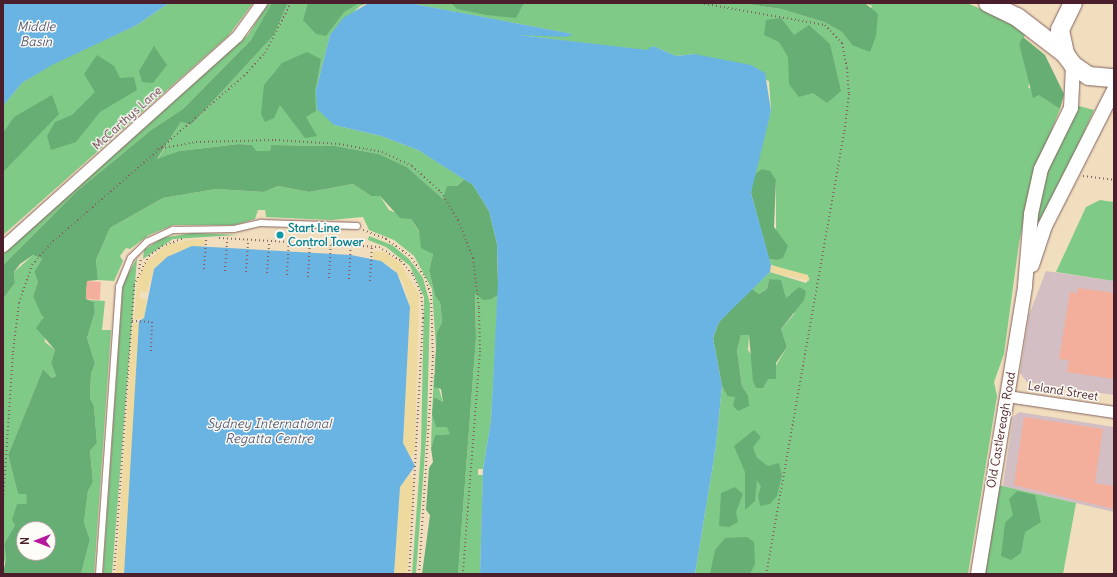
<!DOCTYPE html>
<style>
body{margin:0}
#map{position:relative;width:1117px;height:577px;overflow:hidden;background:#f1debf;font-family:Delius,sans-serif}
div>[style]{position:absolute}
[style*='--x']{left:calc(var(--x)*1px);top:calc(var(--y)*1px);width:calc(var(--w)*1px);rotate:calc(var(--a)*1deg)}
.industrial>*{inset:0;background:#d2bec3}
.green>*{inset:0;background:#7fca87}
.forest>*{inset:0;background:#67ae74}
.sand>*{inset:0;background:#eeda9e}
.water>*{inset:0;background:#69b4e2}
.building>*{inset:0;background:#f4af9c;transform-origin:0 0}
.path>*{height:2px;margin-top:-1px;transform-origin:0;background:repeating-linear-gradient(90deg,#84625f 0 1px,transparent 0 4px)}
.roads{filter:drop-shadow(0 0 1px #84625f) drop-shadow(0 0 1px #84625f)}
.service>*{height:5.5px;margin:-2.75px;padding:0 2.75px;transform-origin:2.75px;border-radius:2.75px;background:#fff}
.minor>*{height:11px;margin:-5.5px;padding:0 5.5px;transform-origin:5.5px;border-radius:5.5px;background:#fff}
.tertiary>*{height:14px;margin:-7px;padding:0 7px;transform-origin:7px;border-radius:7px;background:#fff}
.primary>*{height:18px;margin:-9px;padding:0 9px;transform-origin:9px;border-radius:9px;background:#fff}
.dots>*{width:11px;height:11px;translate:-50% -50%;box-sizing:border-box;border:2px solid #fdfcf7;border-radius:50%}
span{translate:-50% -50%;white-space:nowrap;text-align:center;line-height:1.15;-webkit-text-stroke:3px #fdfcf7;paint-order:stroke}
.street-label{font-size:12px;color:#4a1f2b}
.culture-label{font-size:12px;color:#0d838f;font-weight:700}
.left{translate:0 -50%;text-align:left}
.water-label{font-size:13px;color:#565b74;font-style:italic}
.frame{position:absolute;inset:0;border:4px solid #4a1f2b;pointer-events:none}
.north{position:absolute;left:16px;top:521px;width:40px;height:40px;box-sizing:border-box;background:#fdfcf7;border:1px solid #b5a4a5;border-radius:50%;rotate:270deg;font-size:11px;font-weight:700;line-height:16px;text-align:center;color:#4a1f2b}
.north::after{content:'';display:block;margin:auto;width:14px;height:18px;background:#b5179e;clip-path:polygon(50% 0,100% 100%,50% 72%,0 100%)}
</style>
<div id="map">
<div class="industrial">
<i style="clip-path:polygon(1046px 271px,1114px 281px,1114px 395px,1027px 382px,1020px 373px,1029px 315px)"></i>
<i style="clip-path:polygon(1019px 412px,1114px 427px,1114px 512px,1003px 486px,1013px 417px)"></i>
</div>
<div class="green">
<i style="clip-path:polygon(169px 3px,253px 3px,228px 36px,3px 235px,3px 106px,22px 83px,52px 64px,137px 25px)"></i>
<i style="clip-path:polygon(268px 3px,272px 3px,269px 13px,251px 40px,183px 109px,151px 130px,76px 192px,3px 265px,3px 254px,248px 35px)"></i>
<i style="clip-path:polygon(288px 3px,369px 3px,360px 6px,330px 35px,316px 90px,334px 125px,381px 136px,418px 150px,464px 179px,443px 199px,407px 167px,379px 154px,336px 146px,271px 145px,270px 151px,255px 151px,252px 145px,239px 144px,179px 151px,157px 160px,181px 122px,191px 125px,274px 35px)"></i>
<i style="clip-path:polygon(409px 3px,740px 3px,781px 9px,824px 22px,842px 32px,852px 45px,872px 6px,865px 3px,967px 3px,1004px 19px,1026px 34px,1019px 44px,1031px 81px,1028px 87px,1060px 109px,1033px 176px,1019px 243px,1004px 354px,994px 382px,997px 396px,968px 574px,695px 574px,716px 446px,722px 386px,727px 396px,748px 395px,742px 386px,737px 350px,741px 335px,749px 335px,748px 350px,768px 379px,787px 347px,781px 329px,794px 314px,790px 294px,786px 299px,781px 281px,769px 279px,767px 289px,759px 294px,752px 289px,770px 272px,806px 283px,810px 278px,771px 265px,769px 259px,776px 260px,776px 180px,761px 169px,753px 176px,771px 111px,769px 81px,694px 54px,676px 56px,653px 46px,647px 51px,512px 34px,572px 34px)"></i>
<i style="clip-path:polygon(1075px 105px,1094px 110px,1043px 223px,1034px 220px,1044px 177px)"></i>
<i style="clip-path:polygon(353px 184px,371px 196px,380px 196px,389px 210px,411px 219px,433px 254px,429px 270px,435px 296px,440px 301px,442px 322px,437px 332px,437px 356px,434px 373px,443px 402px,434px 397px,451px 434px,435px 435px,431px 448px,432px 414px,434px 373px,436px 349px,432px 289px,414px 256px,394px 240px,369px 230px,363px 217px,331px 220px,266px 217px,265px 210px,258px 210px,255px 219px,234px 225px,173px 225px,149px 235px,130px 249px,126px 248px,120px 256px,123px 261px,114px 281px,98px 280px,96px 260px,110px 228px,163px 198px,216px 189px,264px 192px,278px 186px,309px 192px)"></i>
<i style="clip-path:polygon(1100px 200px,1114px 202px,1114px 281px,1056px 272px,1086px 207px)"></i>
<i style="clip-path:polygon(193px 233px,238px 235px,173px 239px,143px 259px,144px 250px,162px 238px)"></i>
<i style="clip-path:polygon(369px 236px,392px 245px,409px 259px,423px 278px,430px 304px,427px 426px,416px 574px,412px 574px,421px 449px,424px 297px,410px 266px,386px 247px,368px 240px)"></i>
<i style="clip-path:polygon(33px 255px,42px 259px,34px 272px,38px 282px,33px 296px,41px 306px,45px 342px,55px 350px,51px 363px,56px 376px,52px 378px,43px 369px,8px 455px,18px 494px,26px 494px,28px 505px,17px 504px,15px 525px,4px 544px,6px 558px,3px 566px,3px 299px,15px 283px,14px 272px)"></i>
<i style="clip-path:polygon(137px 258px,112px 574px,103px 574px,123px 283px)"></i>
<i style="clip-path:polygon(475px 292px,492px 299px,498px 295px,491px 420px,483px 469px,478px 469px,478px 475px,483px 475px,480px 574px,458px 574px,476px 338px)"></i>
<i style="clip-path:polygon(90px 300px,105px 301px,102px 330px,111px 330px,94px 574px,81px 574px,90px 540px,84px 522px,88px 491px,93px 482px,90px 451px,97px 443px,94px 406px,90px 398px,91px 374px,95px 363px,87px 338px,95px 312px,94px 302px)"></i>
<i style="clip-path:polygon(998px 485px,1076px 503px,1063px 574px,984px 574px)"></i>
</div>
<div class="forest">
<i style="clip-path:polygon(evenodd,272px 3px,288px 3px,274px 35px,191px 125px,181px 122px,157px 159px,179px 151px,239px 144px,252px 145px,256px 151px,270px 151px,271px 145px,336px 146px,379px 154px,407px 167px,443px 199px,447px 186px,457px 186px,464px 179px,473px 185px,489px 211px,497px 244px,498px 282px,498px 295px,492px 299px,483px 300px,475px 293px,476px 338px,458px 574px,422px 574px,430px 515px,426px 510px,429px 468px,433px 462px,431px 448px,435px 435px,450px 434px,447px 427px,436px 427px,432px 414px,434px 397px,443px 402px,441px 389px,434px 387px,437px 332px,442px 322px,440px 302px,435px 296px,429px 270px,433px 254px,421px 248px,419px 231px,411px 219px,400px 218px,380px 196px,371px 196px,353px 184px,309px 192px,278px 186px,264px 192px,216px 189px,163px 198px,110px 228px,96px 260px,98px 280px,87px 281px,86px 299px,94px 302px,95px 312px,87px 338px,95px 363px,91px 374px,90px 398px,94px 406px,97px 443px,90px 451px,93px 482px,88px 491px,84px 522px,90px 540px,81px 574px,3px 574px,6px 558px,4px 544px,15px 525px,12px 520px,17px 504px,27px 504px,26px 494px,18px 494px,8px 455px,43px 369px,52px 378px,56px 376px,51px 363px,55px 350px,36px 328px,43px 318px,33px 296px,38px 282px,34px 272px,42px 259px,33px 255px,20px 264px,14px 272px,15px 283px,3px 299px,3px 265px,76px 192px,151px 130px,183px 109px,251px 40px,272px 3px,24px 529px,48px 529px,48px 553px,24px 553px,24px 529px)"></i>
<i style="clip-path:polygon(308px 3px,359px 3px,344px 12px,326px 36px,316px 34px,303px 20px)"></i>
<i style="clip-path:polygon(451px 3px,524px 3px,516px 18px,486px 15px,457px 9px)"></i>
<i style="clip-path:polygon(740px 3px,865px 3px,878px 14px,876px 36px,870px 52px,852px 45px,842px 32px,824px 22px,781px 9px)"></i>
<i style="clip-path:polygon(781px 18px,794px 35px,809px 25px,830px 44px,841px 91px,827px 103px,813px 93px,799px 97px,789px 84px,788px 57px,779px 42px,764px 35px,766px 20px)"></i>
<i style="clip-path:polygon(1023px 37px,1045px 55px,1064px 94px,1060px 109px,1039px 95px,1033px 98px,1019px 44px)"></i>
<i style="clip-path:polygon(154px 46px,167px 65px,153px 83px,142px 82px,139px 71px)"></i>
<i style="clip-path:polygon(307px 52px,321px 59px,315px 92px,316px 111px,306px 117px,317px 136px,305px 138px,280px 105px,274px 118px,265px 122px,261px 114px,264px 85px,282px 63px)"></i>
<i style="clip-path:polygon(97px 55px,114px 66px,120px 78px,134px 77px,137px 90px,100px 112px,76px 142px,51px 150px,47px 136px,55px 122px,72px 115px,95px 92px,84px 74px)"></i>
<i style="clip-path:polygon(52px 95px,59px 114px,3px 172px,3px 133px,14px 117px)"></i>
<i style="clip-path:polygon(761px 169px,770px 171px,776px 180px,774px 227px,788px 246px,783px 258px,776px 260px,769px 259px,751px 193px,753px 176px)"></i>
<i style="clip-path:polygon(769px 279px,781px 280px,786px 298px,799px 287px,806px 291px,804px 300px,781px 329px,787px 347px,776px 363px,776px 379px,768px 379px,763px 388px,756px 388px,753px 381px,749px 335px,741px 335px,737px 350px,742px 386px,748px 395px,749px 406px,738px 411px,733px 406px,735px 397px,727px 396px,722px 386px,713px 338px,719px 322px,733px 307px,752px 289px,759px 294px,767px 289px)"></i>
<i style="clip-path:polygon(754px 430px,761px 437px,753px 447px,757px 458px,768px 466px,779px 463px,782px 475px,777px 496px,770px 504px,760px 506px,758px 495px,761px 487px,757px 480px,755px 501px,745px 510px,745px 472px,734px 446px)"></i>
<i style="clip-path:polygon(735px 487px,743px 494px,736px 512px,738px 522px,729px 527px,719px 526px,721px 493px)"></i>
<i style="clip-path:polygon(1017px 491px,1035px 495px,1041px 522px,1025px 532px,1021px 553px,1011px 560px,1001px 556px,1005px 523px,1013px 515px,1009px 499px)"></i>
<i style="clip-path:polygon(747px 537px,754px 542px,755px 564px,750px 574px,710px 574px,715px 550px,725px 538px)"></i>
</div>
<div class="sand">
<i style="clip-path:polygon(195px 239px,205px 240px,204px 246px,174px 253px,154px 269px,147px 292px,140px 292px,140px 299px,147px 299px,144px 318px,134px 320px,137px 281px,146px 262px,166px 245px)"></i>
<i style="clip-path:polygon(373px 251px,385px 252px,401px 264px,419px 294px,415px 451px,410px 461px,403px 443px,410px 307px,403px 282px,391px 267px,373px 258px)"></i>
<i style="clip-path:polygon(771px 265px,808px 275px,809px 281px,770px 272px)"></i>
<i style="clip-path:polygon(133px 322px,142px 326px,124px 574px,116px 574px)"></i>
<i style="clip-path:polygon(410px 474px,414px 481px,407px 574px,394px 574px,400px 487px)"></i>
</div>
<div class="water">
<i style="clip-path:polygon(3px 3px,169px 3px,137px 25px,52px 65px,22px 83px,3px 106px)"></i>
<i style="clip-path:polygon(369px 3px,409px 3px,573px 34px,566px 37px,519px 35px,647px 50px,653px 46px,676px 56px,694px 54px,751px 65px,765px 73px,771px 111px,751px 193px,771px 265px,770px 272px,719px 322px,713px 338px,722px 386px,716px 446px,695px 574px,480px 574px,483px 469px,491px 420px,498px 282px,497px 244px,489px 211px,473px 185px,418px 150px,381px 136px,334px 125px,317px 109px,316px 90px,330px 35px,343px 18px)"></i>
<i style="clip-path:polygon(192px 246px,351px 255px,381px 261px,397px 273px,410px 307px,403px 443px,415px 466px,400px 487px,394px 574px,124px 574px,139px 321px,144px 318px,154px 269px,167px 257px)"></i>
</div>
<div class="building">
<i style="left:87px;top:281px;width:14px;height:18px;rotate:4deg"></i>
<i style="clip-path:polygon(1078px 288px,1114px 293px,1114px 379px,1067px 372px,1069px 360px,1059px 359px,1070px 292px,1078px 293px)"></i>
<i style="clip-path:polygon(1024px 417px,1103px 429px,1095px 483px,1114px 486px,1114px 509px,1014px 485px)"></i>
</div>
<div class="path">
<i style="--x:700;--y:3;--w:127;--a:10"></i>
<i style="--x:825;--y:25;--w:25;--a:47"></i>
<i style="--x:842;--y:43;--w:25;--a:79"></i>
<i style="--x:847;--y:68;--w:26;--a:86"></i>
<i style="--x:849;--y:94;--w:39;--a:97"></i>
<i style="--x:844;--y:133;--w:448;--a:100"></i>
<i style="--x:157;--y:149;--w:40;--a:-10"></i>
<i style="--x:196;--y:142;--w:79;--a:-1.5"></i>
<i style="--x:275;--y:140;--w:64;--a:3.6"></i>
<i style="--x:339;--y:144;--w:44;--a:10.5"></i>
<i style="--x:382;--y:152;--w:33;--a:25"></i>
<i style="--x:412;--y:166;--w:39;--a:42"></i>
<i style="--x:441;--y:192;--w:33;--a:59"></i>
<i style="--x:458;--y:220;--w:41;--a:68.5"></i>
<i style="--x:473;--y:258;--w:50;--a:83.2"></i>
<i style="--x:479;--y:308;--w:43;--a:88.7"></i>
<i style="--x:480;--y:351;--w:224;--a:94.4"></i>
<i style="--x:1083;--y:176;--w:31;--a:7"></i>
<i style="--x:363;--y:230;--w:25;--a:21"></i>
<i style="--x:386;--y:239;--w:28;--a:35"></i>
<i style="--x:409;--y:255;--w:27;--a:54"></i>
<i style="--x:425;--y:277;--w:19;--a:72"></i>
<i style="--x:431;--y:295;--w:62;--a:88.2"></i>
<i style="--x:433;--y:357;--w:217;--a:93.7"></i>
<i style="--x:219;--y:238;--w:160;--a:3.2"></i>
<i style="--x:379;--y:247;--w:26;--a:32"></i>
<i style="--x:401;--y:261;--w:18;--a:49"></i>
<i style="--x:413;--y:275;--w:20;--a:66"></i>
<i style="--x:421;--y:293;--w:25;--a:85"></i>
<i style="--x:423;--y:318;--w:256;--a:93.1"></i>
<i style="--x:139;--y:269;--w:10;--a:-79"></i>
<i style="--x:204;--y:269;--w:31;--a:-86"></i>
<i style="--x:225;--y:271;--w:32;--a:-86"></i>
<i style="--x:246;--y:272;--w:32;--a:-86"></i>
<i style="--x:267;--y:273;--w:32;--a:-86"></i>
<i style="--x:287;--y:275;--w:33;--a:-87"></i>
<i style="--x:308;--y:277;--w:33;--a:-87"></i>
<i style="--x:329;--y:278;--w:33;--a:-87"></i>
<i style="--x:349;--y:279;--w:33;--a:-87"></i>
<i style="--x:370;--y:281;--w:34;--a:-87"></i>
<i style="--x:132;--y:321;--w:20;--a:3"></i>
<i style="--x:152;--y:322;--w:29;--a:92"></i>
<i style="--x:3;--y:503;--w:151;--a:-86.2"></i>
<i style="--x:13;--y:352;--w:49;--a:-83"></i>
<i style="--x:19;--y:303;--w:40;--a:-71.1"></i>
<i style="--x:32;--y:265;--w:28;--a:-49"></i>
<i style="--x:50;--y:244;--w:257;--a:-40.9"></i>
<i style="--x:244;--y:76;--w:31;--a:-48"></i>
<i style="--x:265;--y:53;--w:56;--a:-62.5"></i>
<i style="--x:114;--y:574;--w:290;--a:-86"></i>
<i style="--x:134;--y:285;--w:33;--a:-63"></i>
<i style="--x:149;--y:256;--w:16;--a:-38"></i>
<i style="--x:162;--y:246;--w:23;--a:-20"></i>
</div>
<div class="roads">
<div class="service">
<i style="--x:99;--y:574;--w:288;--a:-86"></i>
<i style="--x:119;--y:287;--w:31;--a:-68"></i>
<i style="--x:131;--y:258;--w:23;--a:-45"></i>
<i style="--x:147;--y:242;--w:29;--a:-25"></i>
<i style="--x:173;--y:230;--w:61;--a:-0.9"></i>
<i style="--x:234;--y:229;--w:28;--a:-13"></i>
<i style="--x:261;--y:223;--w:96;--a:1.8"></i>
</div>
<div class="minor">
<i style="--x:3;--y:246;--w:314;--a:-41.9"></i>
<i style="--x:237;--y:36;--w:41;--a:-54"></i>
<i style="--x:1007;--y:396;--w:108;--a:8.5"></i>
</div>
<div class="tertiary">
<i style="--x:1032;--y:265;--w:41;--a:-71.6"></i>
<i style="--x:1045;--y:226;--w:153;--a:-63.1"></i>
<i style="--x:978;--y:574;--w:292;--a:-80.7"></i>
<i style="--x:1025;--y:286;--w:72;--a:-85.2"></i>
<i style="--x:1031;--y:214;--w:46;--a:-77.5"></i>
<i style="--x:1041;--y:169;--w:68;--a:-63.8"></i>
<i style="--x:1071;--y:108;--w:43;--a:-87.3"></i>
</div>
<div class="primary">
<i style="--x:988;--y:3;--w:32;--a:26"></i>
<i style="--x:1017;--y:17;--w:61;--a:37.6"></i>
<i style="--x:1073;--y:3;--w:30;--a:116"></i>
<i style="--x:1060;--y:30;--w:25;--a:78"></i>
<i style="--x:1065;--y:54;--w:14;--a:54"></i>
<i style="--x:1073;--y:65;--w:19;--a:35"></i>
<i style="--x:1089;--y:76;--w:25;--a:5"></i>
</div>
</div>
<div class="dots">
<i style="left:280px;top:235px;background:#0f9aa8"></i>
</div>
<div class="street-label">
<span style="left:127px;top:118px;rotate:-42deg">McCarthys Lane</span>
<span style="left:1063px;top:391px;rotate:9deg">Leland Street</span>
<span style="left:1001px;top:430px;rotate:-80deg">Old Castlereagh Road</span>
</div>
<div class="culture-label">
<span class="left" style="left:288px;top:235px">Start Line<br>Control Tower</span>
</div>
<div class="water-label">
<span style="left:36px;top:35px">Middle<br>Basin</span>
<span style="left:269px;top:432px">Sydney International<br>Regatta Centre</span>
</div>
<div class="frame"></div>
<div class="north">N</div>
</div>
